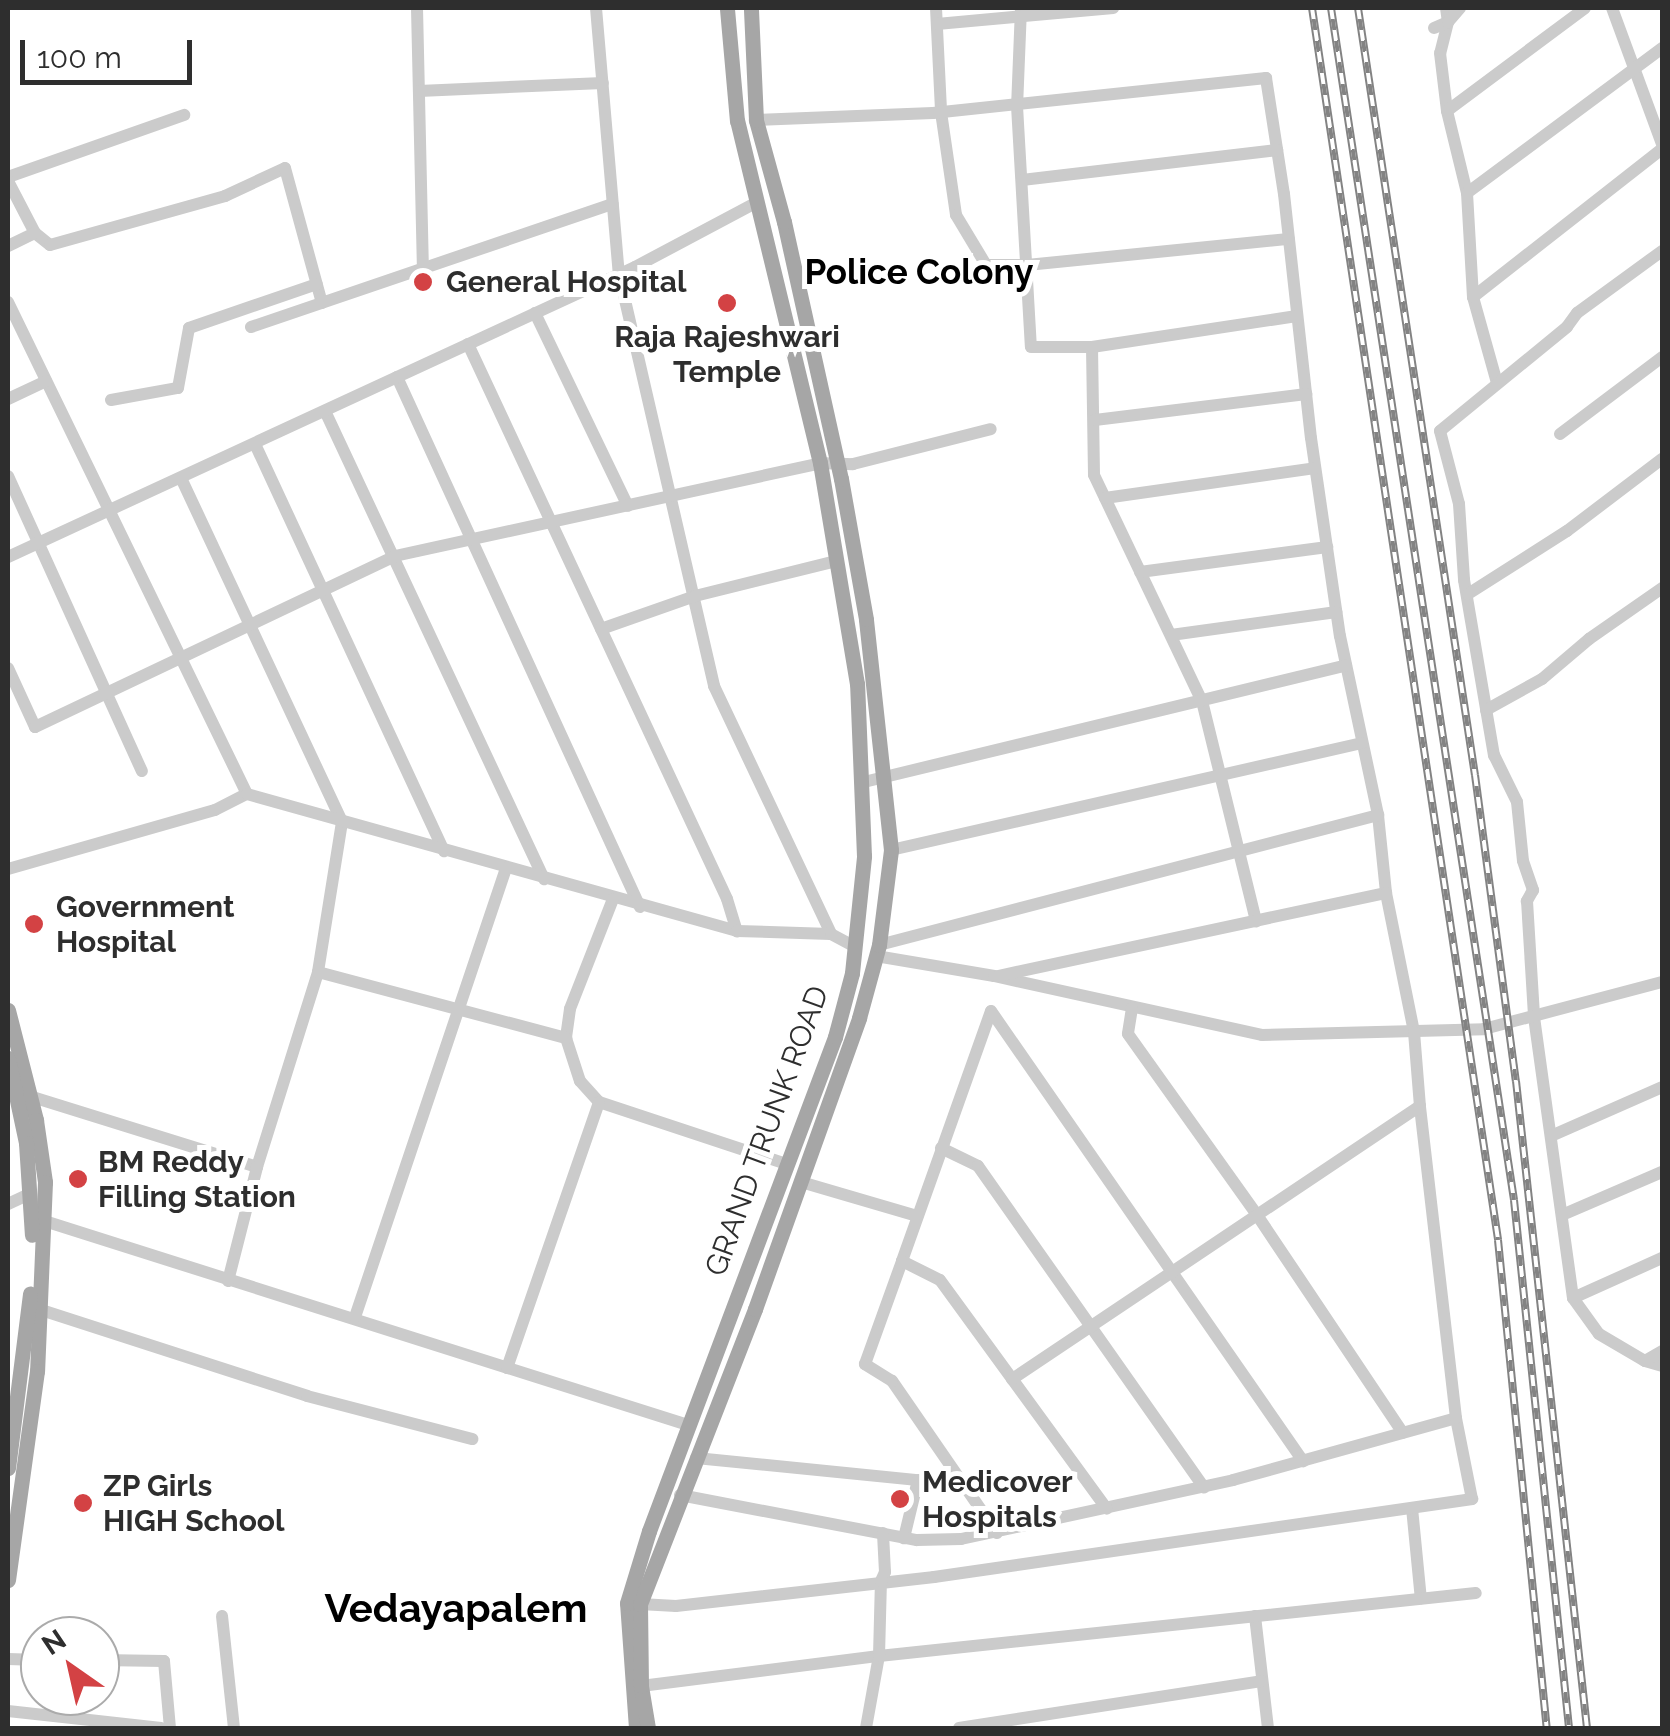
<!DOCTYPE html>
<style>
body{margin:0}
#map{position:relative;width:1670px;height:1736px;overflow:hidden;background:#fff;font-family:Raleway,sans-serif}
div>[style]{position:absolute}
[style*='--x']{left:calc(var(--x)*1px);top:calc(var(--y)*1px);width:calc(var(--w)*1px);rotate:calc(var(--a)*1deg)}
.minor>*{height:12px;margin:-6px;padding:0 6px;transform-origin:6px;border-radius:6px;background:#cbcbcb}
.major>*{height:15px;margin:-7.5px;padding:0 7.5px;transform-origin:7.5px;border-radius:7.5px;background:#a6a6a6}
.rail>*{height:8px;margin-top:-4px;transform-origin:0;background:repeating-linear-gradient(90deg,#fff 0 11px,#838383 0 22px);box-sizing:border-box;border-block:2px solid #838383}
.dots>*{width:28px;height:28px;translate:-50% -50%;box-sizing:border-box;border:5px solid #fff;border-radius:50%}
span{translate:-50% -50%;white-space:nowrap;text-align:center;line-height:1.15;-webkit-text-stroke:10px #fff;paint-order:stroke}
.poi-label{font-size:30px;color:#2e2e2e;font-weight:700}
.left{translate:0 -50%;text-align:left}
.street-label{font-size:30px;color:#2e2e2e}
.quarter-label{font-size:35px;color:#000;font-weight:700}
.district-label{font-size:40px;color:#000;font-weight:700}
.frame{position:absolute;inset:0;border:10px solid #2e2e2e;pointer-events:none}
.north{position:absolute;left:20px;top:1616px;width:100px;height:100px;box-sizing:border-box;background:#fff;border:2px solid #ababab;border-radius:50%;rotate:326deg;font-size:28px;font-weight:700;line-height:40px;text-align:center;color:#2e2e2e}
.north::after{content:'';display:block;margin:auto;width:35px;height:45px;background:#d34244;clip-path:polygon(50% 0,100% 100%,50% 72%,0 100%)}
.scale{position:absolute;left:20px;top:40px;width:172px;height:45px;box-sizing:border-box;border:5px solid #2e2e2e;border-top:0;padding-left:12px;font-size:30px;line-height:35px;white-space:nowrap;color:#2e2e2e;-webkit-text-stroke:8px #fff;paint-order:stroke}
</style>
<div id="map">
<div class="minor">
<i style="--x:417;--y:8;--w:261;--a:88.7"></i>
<i style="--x:596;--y:8;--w:267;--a:85.1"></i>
<i style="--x:619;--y:274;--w:423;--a:77"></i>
<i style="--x:714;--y:686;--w:274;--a:64.7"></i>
<i style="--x:936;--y:8;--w:104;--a:87.2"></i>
<i style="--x:941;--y:112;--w:104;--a:81.7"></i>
<i style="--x:956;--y:215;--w:58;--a:59"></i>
<i style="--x:986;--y:265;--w:41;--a:0"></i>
<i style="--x:1027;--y:265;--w:263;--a:-5.7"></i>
<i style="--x:1021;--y:8;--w:98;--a:92.3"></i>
<i style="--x:1017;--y:106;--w:241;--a:86.7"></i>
<i style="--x:1031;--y:347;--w:61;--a:0"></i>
<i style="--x:1092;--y:347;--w:128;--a:89.1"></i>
<i style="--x:1094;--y:475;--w:250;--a:64.5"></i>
<i style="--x:1202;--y:701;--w:227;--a:76.2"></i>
<i style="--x:1446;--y:8;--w:14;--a:82"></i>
<i style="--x:1448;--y:22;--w:32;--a:104"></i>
<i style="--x:1440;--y:53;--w:58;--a:83.1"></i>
<i style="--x:1447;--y:111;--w:84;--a:76.3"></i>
<i style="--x:1467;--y:193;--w:104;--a:86.7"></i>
<i style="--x:1473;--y:297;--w:89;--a:74.4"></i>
<i style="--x:1612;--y:8;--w:145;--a:69.8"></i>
<i style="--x:937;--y:24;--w:177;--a:-5.2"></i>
<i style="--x:1434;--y:28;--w:15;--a:-23"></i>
<i style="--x:1448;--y:22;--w:18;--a:-49"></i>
<i style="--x:419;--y:91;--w:184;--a:-2.5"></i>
<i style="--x:1447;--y:111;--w:172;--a:-36.7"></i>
<i style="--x:756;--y:120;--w:177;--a:-2.3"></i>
<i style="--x:933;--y:113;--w:335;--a:-6"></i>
<i style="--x:1266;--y:78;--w:117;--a:81.2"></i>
<i style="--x:1284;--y:194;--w:245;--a:83.7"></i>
<i style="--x:1311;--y:438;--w:200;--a:81.7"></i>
<i style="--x:1340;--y:636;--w:183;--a:78"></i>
<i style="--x:1378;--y:815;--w:78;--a:84.1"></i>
<i style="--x:8;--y:177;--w:187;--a:-19.4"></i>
<i style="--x:1022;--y:180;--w:257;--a:-6.7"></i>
<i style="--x:8;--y:181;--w:59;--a:62.6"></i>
<i style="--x:35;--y:233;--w:19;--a:39"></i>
<i style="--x:50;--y:245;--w:182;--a:-15.6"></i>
<i style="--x:225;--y:196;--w:66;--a:-25"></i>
<i style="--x:285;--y:168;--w:140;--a:74.7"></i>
<i style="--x:1467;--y:193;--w:243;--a:-36.6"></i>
<i style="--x:8;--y:246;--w:30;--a:-26"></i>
<i style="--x:1662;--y:251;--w:105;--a:143.9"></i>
<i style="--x:1577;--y:313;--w:17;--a:126"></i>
<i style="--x:1567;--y:327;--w:164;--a:140.7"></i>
<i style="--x:1440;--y:431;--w:75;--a:75.4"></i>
<i style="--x:1459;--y:504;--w:76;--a:86.2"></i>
<i style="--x:1464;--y:580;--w:178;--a:80.3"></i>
<i style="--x:1494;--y:755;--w:52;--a:63.9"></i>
<i style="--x:1517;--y:802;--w:59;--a:84.2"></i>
<i style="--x:1523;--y:861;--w:31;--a:71"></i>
<i style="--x:1533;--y:890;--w:13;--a:119"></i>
<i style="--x:1527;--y:901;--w:116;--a:86.5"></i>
<i style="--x:1534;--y:1017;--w:284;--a:82.1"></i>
<i style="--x:1573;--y:1298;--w:44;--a:54.2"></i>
<i style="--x:1599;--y:1334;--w:53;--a:30.4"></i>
<i style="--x:1645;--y:1361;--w:18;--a:16"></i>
<i style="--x:1473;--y:297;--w:240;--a:-38.1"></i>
<i style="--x:8;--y:302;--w:547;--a:64.09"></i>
<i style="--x:535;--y:313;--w:214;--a:64.3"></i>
<i style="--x:251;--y:327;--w:382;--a:-18.8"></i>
<i style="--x:468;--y:344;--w:612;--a:64.98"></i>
<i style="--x:727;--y:899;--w:34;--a:73"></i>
<i style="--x:1092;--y:347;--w:207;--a:-8.6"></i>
<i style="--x:397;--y:377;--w:583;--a:65.37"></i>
<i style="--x:8;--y:399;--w:42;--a:-25.3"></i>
<i style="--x:111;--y:400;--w:68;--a:-10.2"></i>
<i style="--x:178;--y:388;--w:61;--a:-79.6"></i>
<i style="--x:189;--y:328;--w:135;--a:-19"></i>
<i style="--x:325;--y:411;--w:517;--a:64.92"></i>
<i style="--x:1095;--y:420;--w:213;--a:-7"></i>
<i style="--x:1560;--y:434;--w:128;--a:-37"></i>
<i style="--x:255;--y:444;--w:449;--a:65.1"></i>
<i style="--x:8;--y:476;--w:324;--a:65.6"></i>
<i style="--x:181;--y:478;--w:380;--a:64.9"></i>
<i style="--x:342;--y:822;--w:152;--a:99.1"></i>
<i style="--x:1105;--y:498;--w:212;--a:-8.1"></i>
<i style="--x:8;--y:557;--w:691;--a:-24.82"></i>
<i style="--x:635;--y:267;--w:138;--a:-28"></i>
<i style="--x:1140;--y:572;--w:189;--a:-7.6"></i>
<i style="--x:1468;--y:594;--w:117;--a:-32.5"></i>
<i style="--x:1567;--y:531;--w:119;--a:-37.2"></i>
<i style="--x:601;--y:629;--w:100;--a:-19.3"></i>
<i style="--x:695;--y:596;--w:145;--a:-13.9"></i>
<i style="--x:1171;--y:635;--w:167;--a:-7.9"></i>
<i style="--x:8;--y:668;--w:65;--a:65.4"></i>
<i style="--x:35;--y:727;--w:399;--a:-25.4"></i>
<i style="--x:395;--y:556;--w:435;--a:-12.3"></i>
<i style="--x:820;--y:463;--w:33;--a:2"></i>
<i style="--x:853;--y:464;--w:142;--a:-14.2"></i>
<i style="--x:1486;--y:710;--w:64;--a:-29"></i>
<i style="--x:1542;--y:679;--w:62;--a:-40.4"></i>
<i style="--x:1589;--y:639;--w:89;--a:-34.9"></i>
<i style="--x:864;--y:782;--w:496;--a:-13.6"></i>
<i style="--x:891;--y:850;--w:483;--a:-12.8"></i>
<i style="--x:8;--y:869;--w:215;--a:-15.9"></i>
<i style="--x:215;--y:810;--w:36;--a:-27"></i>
<i style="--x:247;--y:794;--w:509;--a:15.62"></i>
<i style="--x:737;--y:931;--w:94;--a:1.8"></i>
<i style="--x:831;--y:934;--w:26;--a:28"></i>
<i style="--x:613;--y:899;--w:118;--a:111.4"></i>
<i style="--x:570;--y:1009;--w:29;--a:98"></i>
<i style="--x:566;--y:1038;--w:45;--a:72"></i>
<i style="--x:580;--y:1081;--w:28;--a:48"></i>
<i style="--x:599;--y:1102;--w:197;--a:18.3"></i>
<i style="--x:879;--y:945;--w:516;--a:-14.6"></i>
<i style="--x:876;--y:956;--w:120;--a:9.6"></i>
<i style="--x:994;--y:976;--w:274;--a:12.4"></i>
<i style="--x:1262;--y:1035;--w:222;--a:-1.5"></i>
<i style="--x:1484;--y:1029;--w:184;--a:-14.8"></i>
<i style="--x:998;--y:976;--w:397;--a:-12.1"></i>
<i style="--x:1386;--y:893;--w:142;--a:78.6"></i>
<i style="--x:1414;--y:1032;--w:74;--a:85.4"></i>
<i style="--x:1132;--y:1008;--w:26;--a:99"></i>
<i style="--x:1128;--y:1034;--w:222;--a:54.5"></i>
<i style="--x:1257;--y:1215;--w:262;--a:56.2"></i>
<i style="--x:26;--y:1095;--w:242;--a:17.3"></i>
<i style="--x:257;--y:1167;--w:204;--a:-72.6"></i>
<i style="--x:318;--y:972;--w:257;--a:14.9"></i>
<i style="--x:1551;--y:1136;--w:121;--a:-23.8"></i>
<i style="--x:941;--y:1148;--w:41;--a:25.9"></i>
<i style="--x:978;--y:1166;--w:393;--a:54.9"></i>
<i style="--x:801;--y:1182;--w:121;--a:16.3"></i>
<i style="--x:8;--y:1204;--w:23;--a:-25"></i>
<i style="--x:1562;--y:1215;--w:109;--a:-23.3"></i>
<i style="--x:35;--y:1218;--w:685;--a:17.59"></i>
<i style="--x:902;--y:1261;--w:265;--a:-70.4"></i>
<i style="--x:991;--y:1011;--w:548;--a:55.27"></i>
<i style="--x:228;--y:1281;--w:118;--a:-75.7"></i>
<i style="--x:1573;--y:1298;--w:98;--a:-24.2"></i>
<i style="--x:32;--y:1307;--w:289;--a:17.9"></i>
<i style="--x:307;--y:1396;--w:171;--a:14.6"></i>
<i style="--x:355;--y:1317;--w:474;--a:-71.4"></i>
<i style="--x:1645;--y:1361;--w:20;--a:-30"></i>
<i style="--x:507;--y:1368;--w:281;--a:-70.9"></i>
<i style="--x:696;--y:1458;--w:223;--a:5.7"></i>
<i style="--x:918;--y:1480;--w:60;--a:103.6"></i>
<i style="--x:680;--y:1495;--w:241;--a:10.8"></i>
<i style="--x:917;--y:1540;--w:44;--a:-1.3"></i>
<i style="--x:961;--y:1539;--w:278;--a:-12.2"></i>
<i style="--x:1233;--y:1480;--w:231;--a:-15.5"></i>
<i style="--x:1412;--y:1508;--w:91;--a:84.4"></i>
<i style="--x:997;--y:1533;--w:185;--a:-124.6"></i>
<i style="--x:892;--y:1381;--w:32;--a:-148"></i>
<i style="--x:865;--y:1364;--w:109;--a:-70.2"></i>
<i style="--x:902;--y:1261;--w:42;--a:26.6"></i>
<i style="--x:940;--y:1280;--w:283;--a:53.9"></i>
<i style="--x:640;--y:1604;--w:36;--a:3"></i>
<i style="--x:676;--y:1606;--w:260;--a:-6.4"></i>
<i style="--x:934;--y:1577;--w:544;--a:-8.25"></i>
<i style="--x:1472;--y:1499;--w:83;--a:-101.2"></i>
<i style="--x:1456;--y:1418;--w:314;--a:-96.6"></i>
<i style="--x:1420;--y:1106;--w:491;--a:146.2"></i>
<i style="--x:222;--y:1616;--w:113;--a:83.9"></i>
<i style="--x:1255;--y:1616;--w:113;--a:83.4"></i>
<i style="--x:8;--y:1659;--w:32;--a:2"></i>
<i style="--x:100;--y:1660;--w:64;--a:0.9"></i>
<i style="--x:164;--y:1661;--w:67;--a:84.9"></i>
<i style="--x:641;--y:1686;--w:240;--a:-7.2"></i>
<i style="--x:879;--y:1656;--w:600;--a:-6.02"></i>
<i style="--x:8;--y:1711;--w:154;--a:6.3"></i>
<i style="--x:866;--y:1728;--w:73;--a:-79.8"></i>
<i style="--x:879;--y:1656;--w:75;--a:-88.5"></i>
<i style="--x:881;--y:1581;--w:10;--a:-66"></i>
<i style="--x:885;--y:1572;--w:39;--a:-93"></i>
<i style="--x:959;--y:1728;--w:306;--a:-8.8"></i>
</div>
<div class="major">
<i style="--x:8;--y:1010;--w:114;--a:75.7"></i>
<i style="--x:36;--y:1120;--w:63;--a:81.7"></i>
<i style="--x:45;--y:1182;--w:189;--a:92.4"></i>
<i style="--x:37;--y:1371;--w:211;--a:97.9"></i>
<i style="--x:8;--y:1058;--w:87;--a:78"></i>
<i style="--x:26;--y:1143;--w:92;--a:86.3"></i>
<i style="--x:8;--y:1468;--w:176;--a:-82.8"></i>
<i style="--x:636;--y:1728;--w:125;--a:-94.1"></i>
<i style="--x:627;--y:1603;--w:75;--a:-73"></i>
<i style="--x:649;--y:1531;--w:528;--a:-69.37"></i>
<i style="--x:835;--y:1037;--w:66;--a:-75.1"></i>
<i style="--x:852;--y:973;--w:118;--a:-84.1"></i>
<i style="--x:864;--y:856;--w:172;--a:-92.3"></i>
<i style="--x:857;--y:684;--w:224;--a:-99.5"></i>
<i style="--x:820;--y:463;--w:352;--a:-103.6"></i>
<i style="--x:737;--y:121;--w:113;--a:-95.1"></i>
<i style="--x:648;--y:1728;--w:43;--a:-99.5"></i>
<i style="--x:641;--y:1686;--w:82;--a:-90.7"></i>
<i style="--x:640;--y:1604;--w:317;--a:-68.7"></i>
<i style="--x:755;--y:1309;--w:309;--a:-70.3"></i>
<i style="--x:859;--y:1018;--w:76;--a:-74.7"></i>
<i style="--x:879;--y:945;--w:96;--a:-82.8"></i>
<i style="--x:891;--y:850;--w:232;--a:-96.2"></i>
<i style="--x:866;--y:619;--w:142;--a:-100.1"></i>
<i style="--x:841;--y:479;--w:263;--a:-102.5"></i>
<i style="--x:784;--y:222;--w:106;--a:-105.4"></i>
<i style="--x:756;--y:120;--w:112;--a:-92.6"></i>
</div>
<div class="rail">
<i style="--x:1312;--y:8;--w:1246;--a:81.41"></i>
<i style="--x:1498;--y:1240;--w:490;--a:84.3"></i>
<i style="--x:1331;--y:8;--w:1206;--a:81.27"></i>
<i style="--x:1514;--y:1200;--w:531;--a:84.05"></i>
<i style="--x:1358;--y:8;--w:776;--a:81.33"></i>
<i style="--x:1475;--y:775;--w:309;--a:82.4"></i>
<i style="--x:1516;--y:1081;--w:651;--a:83.74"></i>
</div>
<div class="dots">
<i style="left:423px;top:282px;background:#d34244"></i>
<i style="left:727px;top:303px;background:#d34244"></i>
<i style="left:34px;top:924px;background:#d34244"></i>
<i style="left:78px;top:1179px;background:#d34244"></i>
<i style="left:900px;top:1499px;background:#d34244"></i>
<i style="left:83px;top:1503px;background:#d34244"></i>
</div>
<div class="poi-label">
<span class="left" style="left:446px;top:282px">General Hospital</span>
<span style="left:727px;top:354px">Raja Rajeshwari<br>Temple</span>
<span class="left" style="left:56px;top:924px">Government<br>Hospital</span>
<span class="left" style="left:98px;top:1179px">BM Reddy<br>Filling Station</span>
<span class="left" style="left:922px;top:1499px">Medicover<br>Hospitals</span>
<span class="left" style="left:103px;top:1503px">ZP Girls<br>HIGH School</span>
</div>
<div class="street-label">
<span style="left:767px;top:1131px;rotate:-70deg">GRAND TRUNK ROAD</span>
</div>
<div class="quarter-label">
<span style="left:919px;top:272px">Police Colony</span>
</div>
<div class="district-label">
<span style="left:456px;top:1608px">Vedayapalem</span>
</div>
<div class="frame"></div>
<div class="north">N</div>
<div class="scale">100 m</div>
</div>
